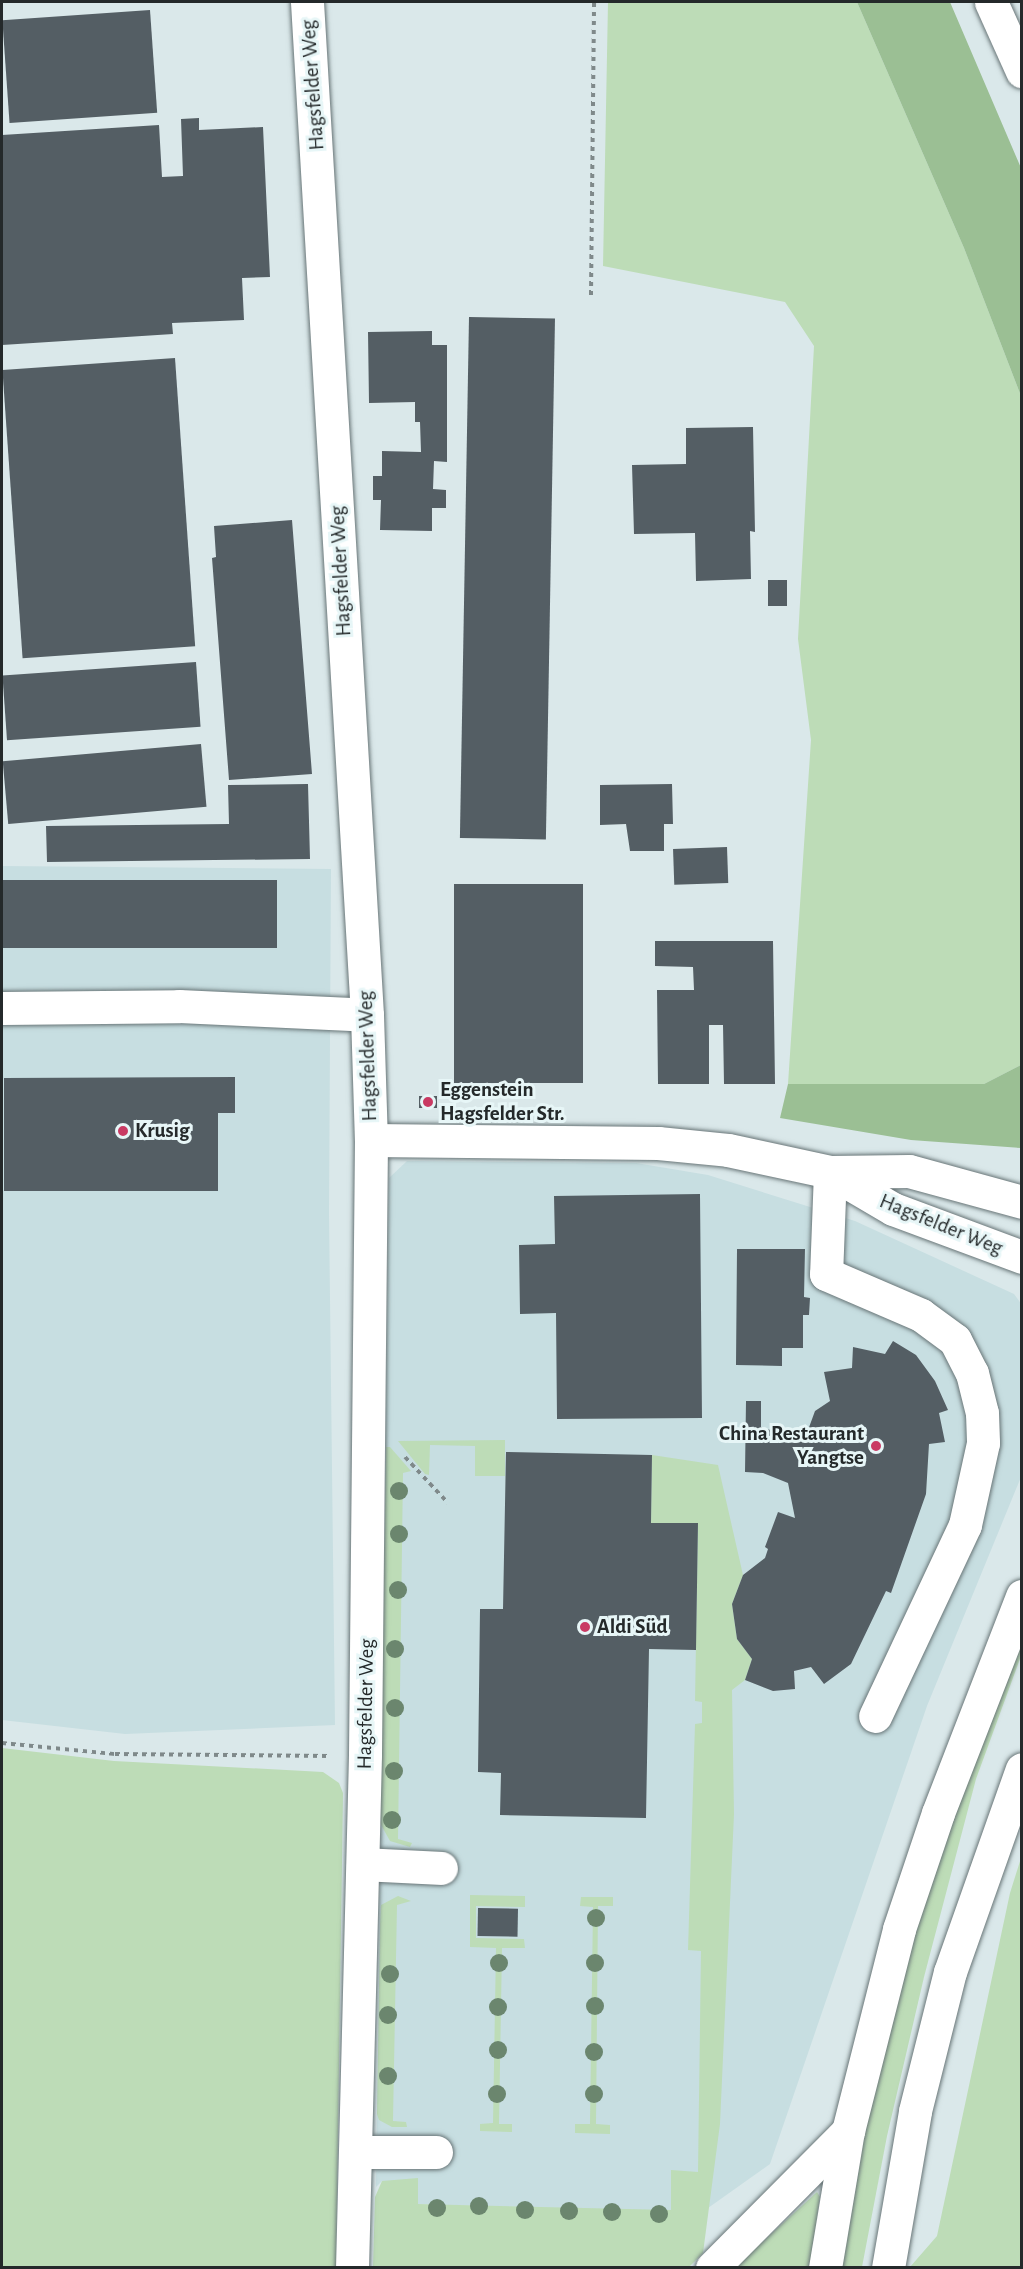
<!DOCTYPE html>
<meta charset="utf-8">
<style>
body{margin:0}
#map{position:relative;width:1023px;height:2269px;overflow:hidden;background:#dae8ea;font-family:"Alegreya Sans",sans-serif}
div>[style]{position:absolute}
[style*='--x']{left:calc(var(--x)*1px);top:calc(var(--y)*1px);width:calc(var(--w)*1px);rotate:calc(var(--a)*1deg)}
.built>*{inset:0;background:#c7dee1}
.green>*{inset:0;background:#bddcb7}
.forest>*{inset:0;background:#9bbf94}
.building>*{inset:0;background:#545e64;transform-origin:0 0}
.path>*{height:4px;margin-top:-2px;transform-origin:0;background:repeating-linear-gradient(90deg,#7f898a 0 4.5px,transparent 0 9px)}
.roads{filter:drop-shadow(0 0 2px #687577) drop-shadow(0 0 2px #687577)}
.minor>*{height:33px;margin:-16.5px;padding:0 16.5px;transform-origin:16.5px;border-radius:16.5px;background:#fff}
.highway>*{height:33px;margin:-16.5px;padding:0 16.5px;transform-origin:16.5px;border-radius:16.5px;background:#fff}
.trees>*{width:18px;height:18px;margin:-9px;border-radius:50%;background:#6b866e}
.dots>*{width:16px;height:16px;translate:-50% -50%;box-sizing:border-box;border:3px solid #e7f6f7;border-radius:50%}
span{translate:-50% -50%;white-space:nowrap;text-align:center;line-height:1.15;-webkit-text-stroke:6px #e7f6f7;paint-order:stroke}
.street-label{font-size:21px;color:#24292a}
.poi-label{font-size:21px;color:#24292a;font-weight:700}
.left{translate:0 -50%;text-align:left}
.right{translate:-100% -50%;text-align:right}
.frame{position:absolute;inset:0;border:3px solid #24292a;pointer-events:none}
</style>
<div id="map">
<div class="built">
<i style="clip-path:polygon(2px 866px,331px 869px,329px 1213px,335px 1725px,125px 1734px,2px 1720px)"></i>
<i style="clip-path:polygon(407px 1161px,636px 1163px,708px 1175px,855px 1221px,1014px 1294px,1022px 1305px,1021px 1477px,927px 1706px,770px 2164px,701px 2213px,418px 2204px,382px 2181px,376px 2187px,389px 1178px)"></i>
</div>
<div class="green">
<i style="clip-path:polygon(608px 2px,857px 2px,964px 248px,1021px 396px,1021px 1065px,984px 1084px,788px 1084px,811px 740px,798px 639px,814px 346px,785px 302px,603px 266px)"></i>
<i style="clip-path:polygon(505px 1440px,505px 1476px,475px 1476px,475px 1446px,430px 1445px,429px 1475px,425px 1474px,398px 1441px)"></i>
<i style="clip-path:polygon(386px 1447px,390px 1447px,411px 1471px,403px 1473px,398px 1839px,412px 1843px,410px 1847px,390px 1841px,380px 1823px)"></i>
<i style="clip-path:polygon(652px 1455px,718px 1465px,743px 1575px,732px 1604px,737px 1639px,752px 1659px,745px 1680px,732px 1690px,734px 1814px,720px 2124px,703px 2253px,688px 2268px,373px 2268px,375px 2197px,382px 2181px,418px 2178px,418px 2204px,671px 2210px,671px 2170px,698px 2172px,701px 1951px,688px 1950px,695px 1724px,702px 1723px,702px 1702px,695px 1701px,698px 1524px,651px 1523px)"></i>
<i style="clip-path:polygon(1021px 1629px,1021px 1656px,976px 1779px,924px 1977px,887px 2136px,862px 2267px,839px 2268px,854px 2168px,922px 1897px)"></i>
<i style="clip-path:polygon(2px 1748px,114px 1761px,323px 1772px,339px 1783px,343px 1793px,336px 2267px,2px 2268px)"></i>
<i style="clip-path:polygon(1021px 1858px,1021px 2267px,910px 2267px,937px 2236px,1010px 1893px)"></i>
<i style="clip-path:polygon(470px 1895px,525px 1896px,525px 1907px,476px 1906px,476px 1938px,524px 1939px,525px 1948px,502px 1948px,499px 2124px,512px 2124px,512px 2132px,480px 2131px,480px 2124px,493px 2123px,496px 1948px,470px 1947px)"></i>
<i style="clip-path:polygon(398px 1896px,411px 1901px,397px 1905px,393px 2121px,406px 2122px,407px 2127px,392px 2127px,379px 2120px,377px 2114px,380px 1924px,381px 1905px)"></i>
<i style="clip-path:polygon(581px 1897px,613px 1897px,613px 1906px,598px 1906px,596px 2124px,610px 2125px,610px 2134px,575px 2133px,575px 2124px,590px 2124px,593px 1907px,580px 1906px)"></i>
<i style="clip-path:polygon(817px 2192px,820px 2197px,810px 2267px,734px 2268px)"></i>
</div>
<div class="forest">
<i style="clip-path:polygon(857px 2px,950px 2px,1021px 168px,1021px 396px,964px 248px)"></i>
<i style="clip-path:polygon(1021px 1065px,1021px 1148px,911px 1140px,780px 1118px,788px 1084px,984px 1084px)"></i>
</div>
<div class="building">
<i style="left:150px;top:10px;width:103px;height:148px;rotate:86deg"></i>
<i style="clip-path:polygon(199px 118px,199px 130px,263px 127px,270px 277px,242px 278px,244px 320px,172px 323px,173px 334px,2px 345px,2px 135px,159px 125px,162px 177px,183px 176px,181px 119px)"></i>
<i style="left:469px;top:317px;width:86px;height:521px;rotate:1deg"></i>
<i style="clip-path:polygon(432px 331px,432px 345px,447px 345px,447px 462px,434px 461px,433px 489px,446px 490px,446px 508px,432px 508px,432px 531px,380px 530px,381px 500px,373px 500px,373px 476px,382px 476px,382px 451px,421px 452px,420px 422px,415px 422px,415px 402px,369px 403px,368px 332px)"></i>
<i style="left:175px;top:358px;width:289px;height:173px;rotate:86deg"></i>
<i style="clip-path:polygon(753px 427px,755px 532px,750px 531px,751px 579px,696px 581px,695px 533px,634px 534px,632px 465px,686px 464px,686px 428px)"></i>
<i style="clip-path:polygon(292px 520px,312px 774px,229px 780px,212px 558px,216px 557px,214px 526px)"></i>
<i style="left:768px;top:580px;width:19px;height:26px"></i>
<i style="left:196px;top:662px;width:65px;height:194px;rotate:86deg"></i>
<i style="left:201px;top:744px;width:63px;height:199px;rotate:85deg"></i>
<i style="clip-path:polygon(308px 784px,310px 859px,47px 862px,46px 826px,229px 824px,228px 785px)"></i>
<i style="clip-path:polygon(672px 784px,673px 824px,664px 824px,664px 851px,630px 851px,626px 824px,600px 825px,600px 785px)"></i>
<i style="left:727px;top:847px;width:36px;height:54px;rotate:88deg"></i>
<i style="left:277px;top:880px;width:68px;height:275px;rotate:90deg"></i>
<i style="left:454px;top:884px;width:129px;height:199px"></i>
<i style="clip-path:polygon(655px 941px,773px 941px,775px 1084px,724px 1084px,723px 1025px,709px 1025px,709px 1084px,658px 1084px,657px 990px,694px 990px,693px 967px,655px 966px)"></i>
<i style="clip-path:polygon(235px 1077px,235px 1113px,218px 1113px,218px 1191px,4px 1191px,4px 1078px)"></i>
<i style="left:419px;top:1096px;width:18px;height:12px"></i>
<i style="clip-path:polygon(700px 1194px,702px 1418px,557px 1419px,556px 1313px,520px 1314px,519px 1245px,555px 1244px,554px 1196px)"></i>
<i style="clip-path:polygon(737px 1249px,805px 1249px,804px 1297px,810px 1298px,809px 1315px,803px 1315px,803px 1348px,782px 1348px,782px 1366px,736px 1365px)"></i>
<i style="clip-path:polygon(893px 1341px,916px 1355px,935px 1381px,948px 1410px,939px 1413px,945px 1442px,929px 1444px,926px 1494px,891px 1593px,886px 1591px,851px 1664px,824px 1684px,811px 1667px,794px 1671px,795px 1689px,773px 1691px,745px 1680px,752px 1659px,737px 1639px,732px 1604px,743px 1575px,765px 1558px,768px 1549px,765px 1547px,778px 1512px,795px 1518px,788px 1483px,763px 1473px,745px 1472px,746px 1401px,761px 1401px,761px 1427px,804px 1441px,815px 1411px,830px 1401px,824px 1372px,852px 1368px,853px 1347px,885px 1354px)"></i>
<i style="clip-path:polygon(506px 1452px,652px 1455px,651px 1523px,698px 1523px,696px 1650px,649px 1649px,646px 1818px,500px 1815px,501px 1773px,478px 1772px,480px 1609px,503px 1609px)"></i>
<i style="left:478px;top:1908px;width:40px;height:28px;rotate:1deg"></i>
</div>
<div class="path">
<i style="--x:591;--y:295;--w:293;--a:-89.4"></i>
<i style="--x:405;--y:1457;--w:63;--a:46.9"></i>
<i style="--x:2;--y:1743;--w:114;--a:5.6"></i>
<i style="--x:115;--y:1754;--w:215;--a:0.5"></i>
</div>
<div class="roads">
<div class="minor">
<i style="--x:307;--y:2;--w:1015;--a:86.61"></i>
<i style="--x:367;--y:1015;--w:125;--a:88.2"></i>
<i style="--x:371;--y:1140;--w:615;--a:90.56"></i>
<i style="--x:365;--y:1755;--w:513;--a:91.45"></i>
<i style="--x:991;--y:2;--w:76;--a:65.8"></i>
<i style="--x:2;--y:1008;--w:177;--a:-0.6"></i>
<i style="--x:179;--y:1006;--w:188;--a:2.7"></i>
<i style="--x:371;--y:1140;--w:287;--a:0.6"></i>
<i style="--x:658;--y:1143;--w:70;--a:5.7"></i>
<i style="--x:728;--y:1150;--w:104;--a:12.2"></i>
<i style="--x:830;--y:1172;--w:73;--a:30.4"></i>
<i style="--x:893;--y:1209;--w:138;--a:20.4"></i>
<i style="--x:830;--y:1172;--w:102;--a:92.2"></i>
<i style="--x:826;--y:1274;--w:103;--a:23.3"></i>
<i style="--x:921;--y:1315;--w:42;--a:36.3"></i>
<i style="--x:955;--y:1340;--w:37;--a:63"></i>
<i style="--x:972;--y:1373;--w:41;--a:76"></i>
<i style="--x:982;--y:1413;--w:30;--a:88"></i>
<i style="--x:983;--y:1443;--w:84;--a:102.4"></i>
<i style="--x:965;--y:1525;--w:211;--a:115.2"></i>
<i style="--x:830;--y:1172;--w:79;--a:-0.7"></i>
<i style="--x:909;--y:1171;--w:117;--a:15.3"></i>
<i style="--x:363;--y:1864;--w:78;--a:2.9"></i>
<i style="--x:355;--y:2152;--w:81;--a:0"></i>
<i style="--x:825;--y:2268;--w:139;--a:-80.5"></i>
<i style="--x:848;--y:2131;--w:208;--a:-75.8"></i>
<i style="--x:899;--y:1929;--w:122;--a:-71.4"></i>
<i style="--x:938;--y:1813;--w:233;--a:-68.8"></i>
<i style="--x:888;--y:2268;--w:159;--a:-80.2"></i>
<i style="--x:915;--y:2111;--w:143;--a:-75.9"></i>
<i style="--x:950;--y:1972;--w:215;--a:-70.5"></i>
</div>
<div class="highway">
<i style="--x:712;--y:2268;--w:193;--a:-45.2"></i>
</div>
</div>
<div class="trees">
<i style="left:399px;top:1491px"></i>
<i style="left:399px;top:1534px"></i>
<i style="left:398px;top:1590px"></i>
<i style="left:395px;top:1649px"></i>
<i style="left:395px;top:1708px"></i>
<i style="left:394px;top:1771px"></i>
<i style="left:392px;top:1820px"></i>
<i style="left:596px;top:1918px"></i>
<i style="left:499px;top:1963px"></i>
<i style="left:595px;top:1963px"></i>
<i style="left:390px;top:1974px"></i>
<i style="left:595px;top:2006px"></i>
<i style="left:498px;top:2007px"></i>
<i style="left:388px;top:2015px"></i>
<i style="left:498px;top:2050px"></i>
<i style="left:594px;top:2052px"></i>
<i style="left:388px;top:2076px"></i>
<i style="left:497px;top:2094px"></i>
<i style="left:594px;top:2094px"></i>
<i style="left:479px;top:2206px"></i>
<i style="left:437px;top:2208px"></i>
<i style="left:525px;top:2210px"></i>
<i style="left:569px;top:2211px"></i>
<i style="left:612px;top:2212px"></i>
<i style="left:659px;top:2214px"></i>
</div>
<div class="dots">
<i style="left:428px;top:1102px;background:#c93a63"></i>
<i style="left:123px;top:1131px;background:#c93a63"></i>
<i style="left:876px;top:1446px;background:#c93a63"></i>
<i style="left:585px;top:1627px;background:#c93a63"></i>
</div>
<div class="street-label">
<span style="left:313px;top:85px;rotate:-94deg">Hagsfelder Weg</span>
<span style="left:341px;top:571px;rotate:-93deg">Hagsfelder Weg</span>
<span style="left:368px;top:1056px;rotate:-92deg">Hagsfelder Weg</span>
<span style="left:941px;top:1225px;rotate:22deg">Hagsfelder Weg</span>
<span style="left:366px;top:1704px;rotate:-89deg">Hagsfelder Weg</span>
</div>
<div class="poi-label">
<span class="left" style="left:440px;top:1102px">Eggenstein<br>Hagsfelder Str.</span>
<span class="left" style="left:135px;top:1131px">Krusig</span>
<span class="right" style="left:864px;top:1446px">China Restaurant<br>Yangtse</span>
<span class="left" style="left:597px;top:1627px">Aldi Süd</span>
</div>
<div class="frame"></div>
</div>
